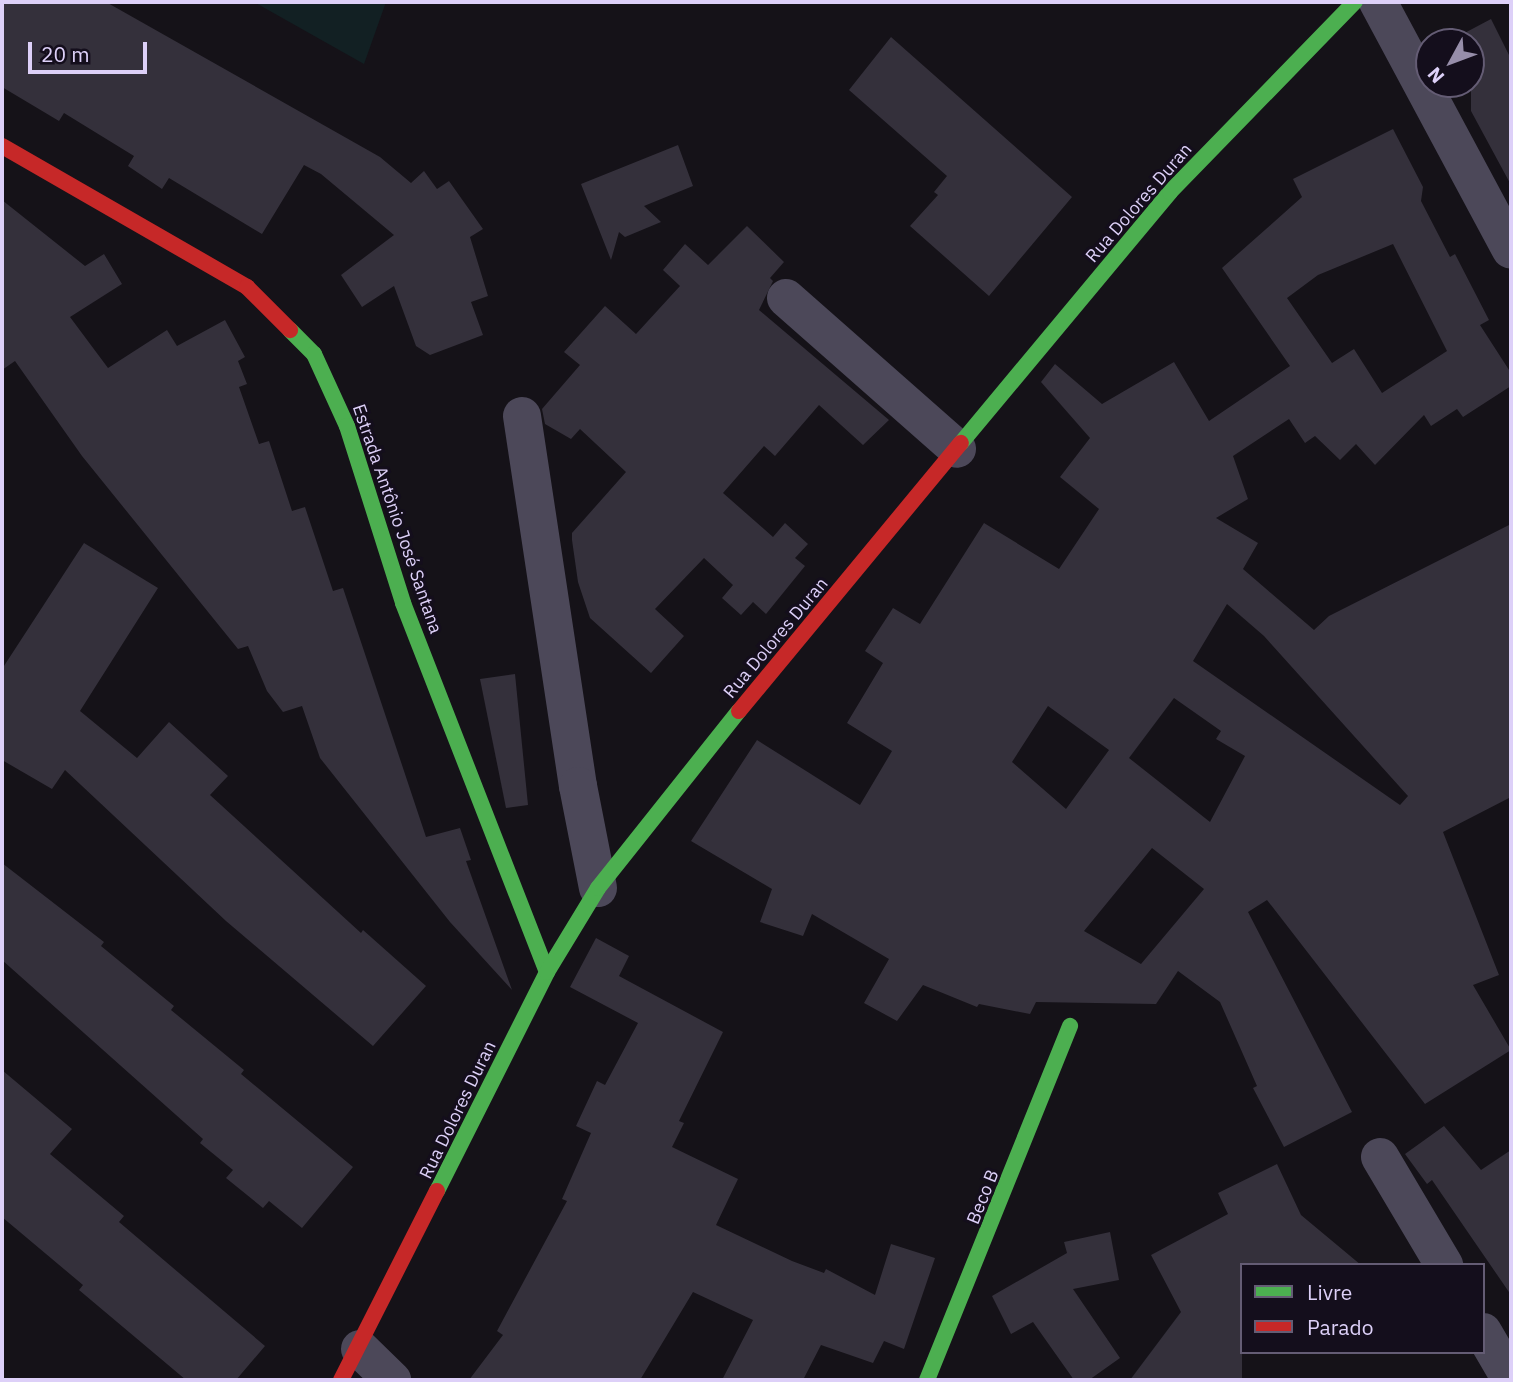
<!DOCTYPE html>
<meta charset="utf-8">
<style>
body{margin:0}
#map{position:relative;width:1513px;height:1382px;overflow:hidden;background:#151218;font-family:"IBM Plex Sans",sans-serif}
div>[style]{position:absolute}
[style*='--x']{left:calc(var(--x)*1px);top:calc(var(--y)*1px);width:calc(var(--w)*1px);rotate:calc(var(--a)*1deg)}
.green>*{inset:0;background:#122023}
.building>*{inset:0;background:#34303b}
.street>*{height:38px;margin:-19px;padding:0 19px;transform-origin:19px;border-radius:19px;background:#4c4859}
.fast>*{height:16px;margin:-8px;padding:0 8px;transform-origin:8px;border-radius:8px;background:#4caf50}
.jam>*{height:16px;margin:-8px;padding:0 8px;transform-origin:8px;border-radius:8px;background:#c62828}
span{translate:-50% -50%;white-space:nowrap;text-align:center;line-height:1.15;-webkit-text-stroke:6px #140e1c;paint-order:stroke}
.street-label{font-size:18px;color:#ddd0f8}
.frame{position:absolute;inset:0;border:4px solid #ddd0f8;pointer-events:none}
.legend{position:absolute;left:1240px;top:1263px;width:245px;height:91px;box-sizing:border-box;background:#140e1c;border:2px solid #645c74;margin:0;padding:9px 12px;list-style:none;font-size:21px;color:#ddd0f8}
.legend li{display:flex;align-items:center;gap:14px;height:35px}
.legend b{width:35px;border:2px solid #645c74}
.north{position:absolute;left:1415px;top:28px;width:70px;height:70px;box-sizing:border-box;background:#140e1c;border:2px solid #645c74;border-radius:50%;rotate:229deg;font-size:19px;font-weight:700;line-height:28px;text-align:center;color:#ddd0f8}
.north::after{content:'';display:block;margin:auto;width:24px;height:32px;background:#978eaa;clip-path:polygon(50% 0,100% 100%,50% 72%,0 100%)}
.scale{position:absolute;left:28px;top:42px;width:119px;height:32px;box-sizing:border-box;border:4px solid #ddd0f8;border-top:0;padding-left:9px;font-size:21px;line-height:24px;white-space:nowrap;color:#ddd0f8;-webkit-text-stroke:5px #140e1c;paint-order:stroke}
</style>
<div id="map">
<div class="green">
<i style="clip-path:polygon(254px 2px,386px 2px,364px 64px)"></i>
</div>
<div class="building">
<i style="clip-path:polygon(2px 2px,106px 2px,380px 157px,411px 183px,424px 171px,437px 189px,449px 181px,483px 229px,470px 237px,488px 296px,471px 302px,483px 335px,430px 355px,416px 346px,394px 286px,362px 307px,341px 275px,394px 235px,321px 174px,304px 165px,262px 234px,169px 178px,162px 189px,128px 166px,134px 156px,64px 113px,59px 121px,2px 87px)"></i>
<i style="clip-path:polygon(1491px 19px,1511px 59px,1511px 185px,1471px 111px,1471px 42px,1460px 42px,1457px 37px)"></i>
<i style="clip-path:polygon(891px 37px,1072px 197px,989px 296px,910px 226px,938px 195px,934px 192px,947px 176px,849px 90px)"></i>
<i style="clip-path:polygon(evenodd,1393px 129px,1423px 187px,1421px 201px,1450px 257px,1455px 254px,1489px 320px,1480px 325px,1511px 373px,1511px 386px,1463px 417px,1457px 409px,1431px 426px,1424px 415px,1375px 465px,1356px 444px,1340px 460px,1315px 436px,1305px 443px,1289px 419px,1233px 456px,1248px 499px,1216px 518px,1258px 543px,1243px 569px,1314px 630px,1329px 616px,1511px 524px,1511px 797px,1443px 832px,1499px 975px,1473px 985px,1511px 1050px,1425px 1104px,1267px 900px,1248px 912px,1352px 1112px,1284px 1147px,1253px 1088px,1257px 1086px,1220px 1002px,1178px 971px,1156px 1004px,1036px 1002px,1030px 1014px,979px 1004px,977px 1007px,923px 985px,897px 1021px,864px 1003px,889px 959px,812px 914px,803px 936px,760px 922px,772px 889px,691px 841px,757px 740px,860px 805px,892px 751px,847px 723px,883px 663px,865px 651px,893px 608px,920px 624px,984px 523px,1059px 569px,1099px 509px,1060px 477px,1090px 438px,1041px 382px,1055px 364px,1102px 404px,1174px 362px,1209px 421px,1290px 366px,1222px 268px,1302px 197px,1293px 179px,1393px 129px,1393px 244px,1447px 351px,1382px 393px,1354px 349px,1332px 363px,1287px 298px,1318px 275px,1393px 244px,1393px 129px,1227px 604px,1264px 636px,1408px 796px,1400px 805px,1193px 661px,1227px 604px,1393px 129px,1174px 698px,1221px 731px,1216px 739px,1245px 756px,1210px 822px,1129px 758px,1174px 698px,1393px 129px,1048px 706px,1109px 750px,1066px 809px,1012px 762px,1048px 706px,1393px 129px,1152px 848px,1204px 889px,1141px 964px,1084px 931px,1152px 848px)"></i>
<i style="clip-path:polygon(678px 145px,693px 186px,644px 206px,661px 222px,625px 237px,619px 232px,611px 260px,581px 184px)"></i>
<i style="clip-path:polygon(2px 200px,85px 266px,104px 254px,122px 284px,70px 317px,108px 368px,167px 330px,177px 346px,225px 320px,245px 357px,238px 361px,247px 384px,239px 387px,259px 444px,269px 441px,292px 511px,305px 507px,333px 591px,343px 588px,426px 837px,460px 828px,471px 860px,466px 861px,512px 990px,450px 922px,320px 758px,302px 706px,283px 712px,267px 691px,248px 646px,238px 649px,82px 456px,15px 361px,2px 370px)"></i>
<i style="clip-path:polygon(747px 226px,784px 262px,770px 278px,773px 281px,759px 310px,889px 420px,863px 445px,819px 405px,775px 456px,764px 446px,723px 493px,773px 537px,785px 523px,808px 544px,795px 558px,805px 566px,766px 614px,753px 602px,741px 615px,722px 598px,733px 585px,704px 558px,655px 609px,684px 636px,651px 673px,590px 618px,578px 582px,572px 540px,572px 533px,626px 472px,580px 429px,571px 439px,545px 424px,542px 409px,580px 365px,564px 352px,605px 306px,636px 334px,680px 286px,663px 270px,685px 244px,708px 265px)"></i>
<i style="clip-path:polygon(84px 543px,158px 588px,80px 711px,137px 758px,169px 722px,228px 776px,210px 795px,361px 933px,363px 930px,426px 986px,373px 1046px,226px 921px,65px 770px,52px 789px,2px 760px,2px 669px)"></i>
<i style="clip-path:polygon(515px 674px,528px 805px,506px 808px,480px 679px)"></i>
<i style="clip-path:polygon(2px 863px,104px 942px,101px 946px,174px 1006px,171px 1010px,244px 1070px,241px 1074px,353px 1167px,302px 1228px,269px 1201px,263px 1208px,226px 1178px,233px 1170px,200px 1143px,203px 1139px,2px 960px)"></i>
<i style="clip-path:polygon(596px 938px,629px 956px,619px 976px,723px 1032px,679px 1121px,684px 1123px,672px 1147px,738px 1179px,716px 1225px,792px 1261px,824px 1273px,826px 1269px,875px 1295px,891px 1244px,935px 1258px,904px 1349px,884px 1341px,873px 1363px,821px 1345px,803px 1380px,722px 1380px,753px 1320px,693px 1292px,640px 1380px,469px 1380px,503px 1335px,497px 1331px,567px 1201px,562px 1199px,591px 1133px,576px 1126px,597px 1081px,605px 1085px,638px 1023px,570px 987px)"></i>
<i style="clip-path:polygon(2px 1070px,72px 1129px,50px 1154px,124px 1216px,119px 1222px,265px 1346px,236px 1380px,186px 1380px,79px 1290px,83px 1285px,2px 1217px)"></i>
<i style="clip-path:polygon(1444px 1126px,1481px 1170px,1511px 1150px,1511px 1295px,1432px 1180px,1427px 1184px,1405px 1154px)"></i>
<i style="clip-path:polygon(1277px 1164px,1301px 1215px,1361px 1265px,1242px 1265px,1242px 1380px,1130px 1380px,1181px 1312px,1151px 1255px,1228px 1214px,1218px 1193px)"></i>
<i style="clip-path:polygon(1110px 1232px,1119px 1280px,1073px 1289px,1120px 1358px,1089px 1380px,1074px 1380px,1033px 1322px,1011px 1334px,992px 1296px,1067px 1253px,1064px 1242px)"></i>
</div>
<div class="street">
<i style="--x:1378;--y:2;--w:281;--a:61.8"></i>
<i style="--x:786;--y:298;--w:228;--a:41.4"></i>
<i style="--x:522;--y:416;--w:374;--a:81.4"></i>
<i style="--x:578;--y:786;--w:104;--a:78.9"></i>
<i style="--x:1380;--y:1157;--w:126;--a:59.3"></i>
<i style="--x:1483;--y:1332;--w:56;--a:59.7"></i>
<i style="--x:360;--y:1349;--w:45;--a:44.1"></i>
</div>
<div class="fast">
<i style="--x:290;--y:330;--w:34;--a:45"></i>
<i style="--x:314;--y:354;--w:79;--a:65.4"></i>
<i style="--x:347;--y:426;--w:186;--a:72.4"></i>
<i style="--x:403;--y:603;--w:396;--a:68.7"></i>
<i style="--x:961;--y:443;--w:327;--a:-50.2"></i>
<i style="--x:1170;--y:192;--w:265;--a:-45.8"></i>
<i style="--x:437;--y:1191;--w:245;--a:-63.3"></i>
<i style="--x:547;--y:972;--w:98;--a:-58.7"></i>
<i style="--x:598;--y:888;--w:226;--a:-51.5"></i>
<i style="--x:927;--y:1380;--w:382;--a:-68"></i>
</div>
<div class="jam">
<i style="--x:2;--y:146;--w:283;--a:29.9"></i>
<i style="--x:247;--y:287;--w:61;--a:45"></i>
<i style="--x:739;--y:711;--w:348;--a:-50.4"></i>
<i style="--x:341;--y:1380;--w:212;--a:-63.1"></i>
</div>
<div class="street-label">
<span style="left:1139px;top:203px;rotate:-49deg">Rua Dolores Duran</span>
<span style="left:397px;top:519px;rotate:71deg">Estrada Antônio José Santana</span>
<span style="left:776px;top:638px;rotate:-50deg">Rua Dolores Duran</span>
<span style="left:458px;top:1110px;rotate:-64deg">Rua Dolores Duran</span>
<span style="left:983px;top:1197px;rotate:-68deg">Beco B</span>
</div>
<div class="frame"></div>
<ul class="legend">
<li><b style="height:9px;background:#4caf50"></b>Livre</li>
<li><b style="height:9px;background:#c62828"></b>Parado</li>
</ul>
<div class="north">N</div>
<div class="scale">20 m</div>
</div>
